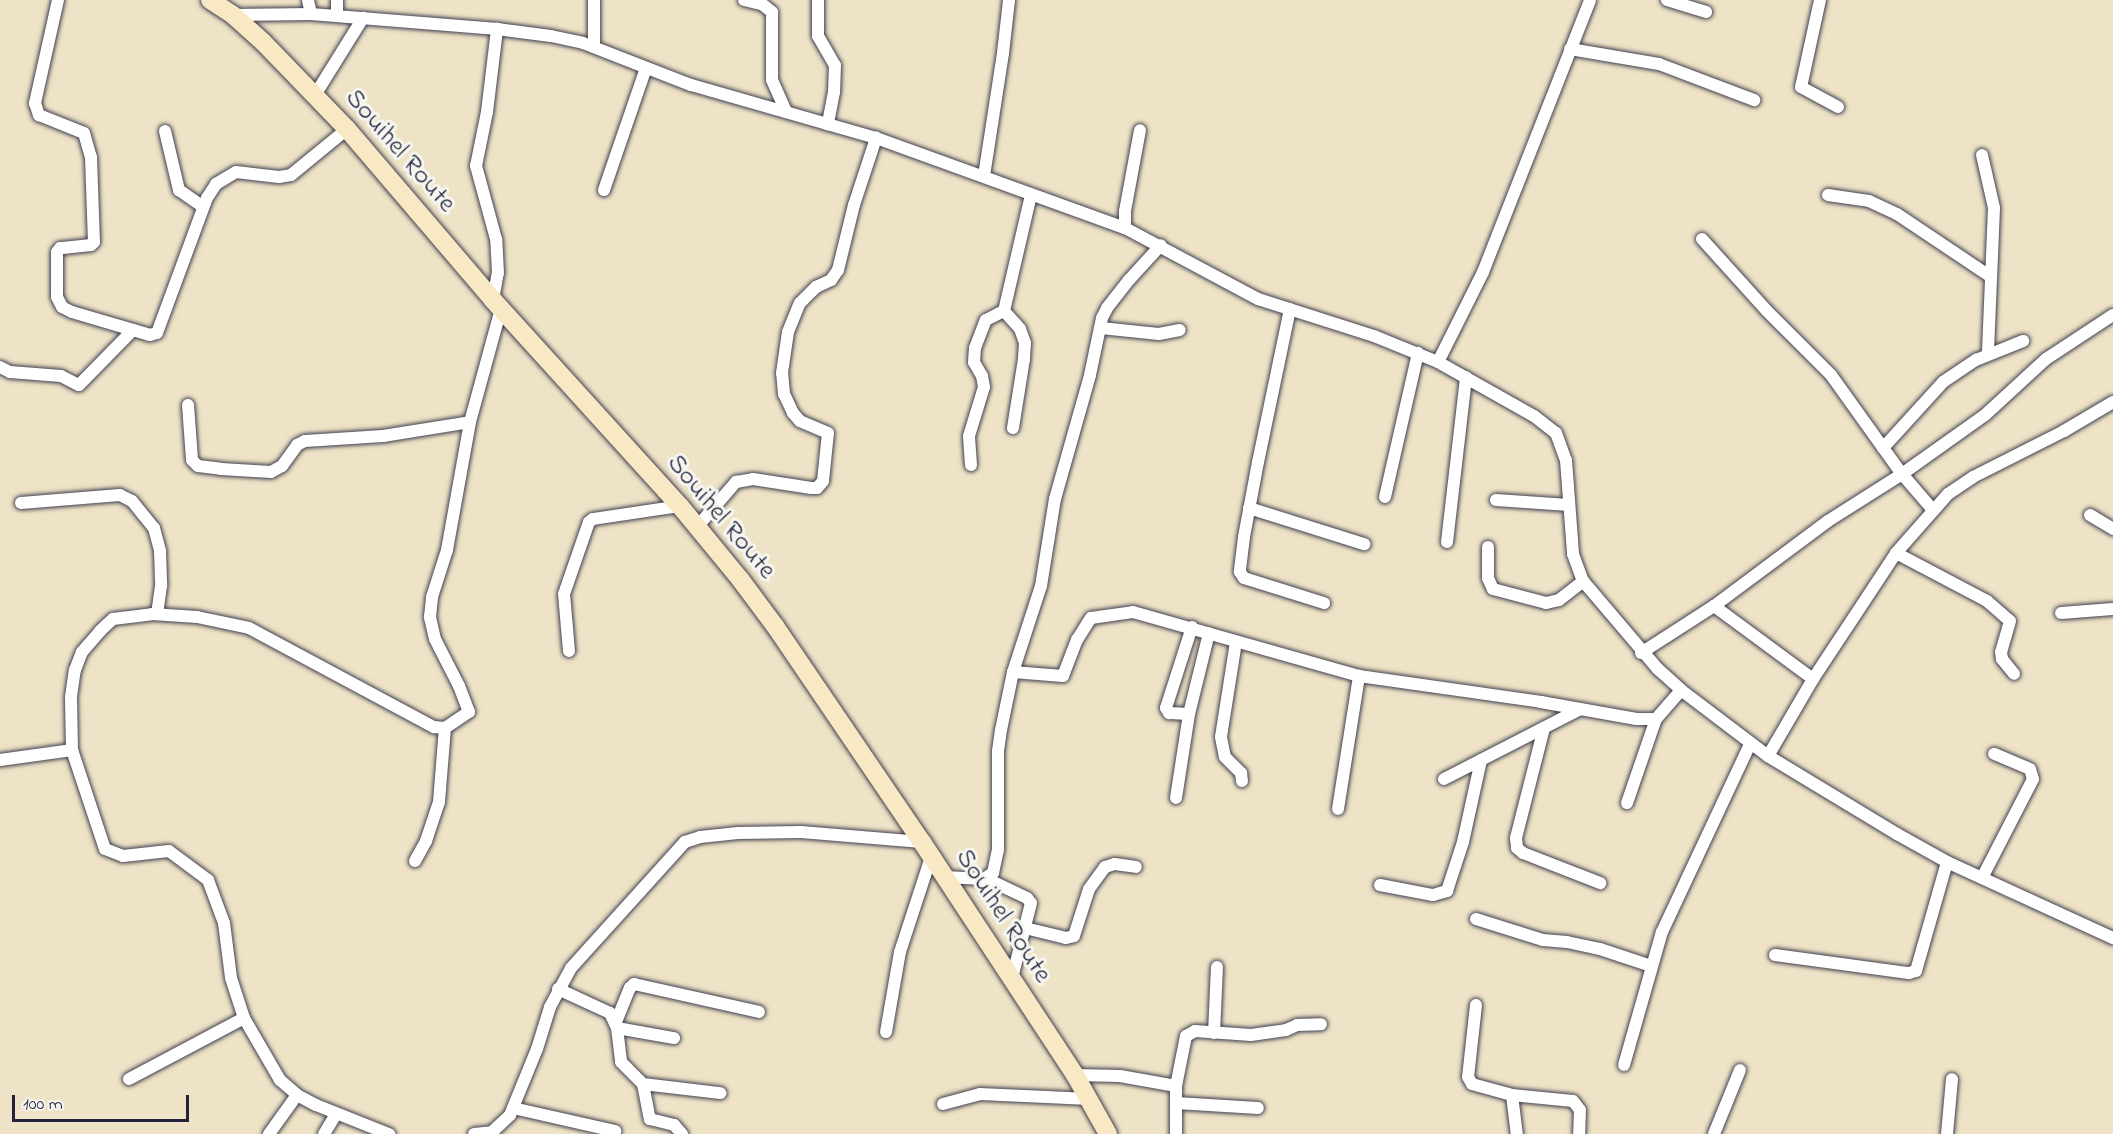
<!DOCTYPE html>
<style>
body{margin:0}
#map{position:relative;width:2113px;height:1134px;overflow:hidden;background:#eee3c6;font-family:"Indie Flower",sans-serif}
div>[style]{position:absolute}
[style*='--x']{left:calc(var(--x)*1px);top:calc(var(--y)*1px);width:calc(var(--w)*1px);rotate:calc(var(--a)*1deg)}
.roads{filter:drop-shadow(0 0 2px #413f50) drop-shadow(0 0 2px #413f50)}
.minor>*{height:12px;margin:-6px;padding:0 6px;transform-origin:6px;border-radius:6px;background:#fff}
.secondary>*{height:18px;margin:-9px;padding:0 9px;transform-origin:9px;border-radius:9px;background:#f8e8c3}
span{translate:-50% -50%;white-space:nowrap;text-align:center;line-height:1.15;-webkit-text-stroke:6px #f6f6f2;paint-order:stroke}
.street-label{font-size:27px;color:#22223b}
.scale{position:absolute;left:12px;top:1095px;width:177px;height:27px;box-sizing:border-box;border:3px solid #22223b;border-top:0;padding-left:8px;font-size:18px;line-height:21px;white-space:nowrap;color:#22223b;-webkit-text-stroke:4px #f6f6f2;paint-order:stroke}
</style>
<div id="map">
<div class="roads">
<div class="minor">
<i style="--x:58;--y:0;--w:106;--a:102.6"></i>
<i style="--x:35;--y:103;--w:13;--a:72"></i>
<i style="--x:39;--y:115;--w:48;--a:21.8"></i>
<i style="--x:84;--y:133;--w:25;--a:74"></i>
<i style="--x:91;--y:157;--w:85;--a:88"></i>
<i style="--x:94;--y:242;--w:4;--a:135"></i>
<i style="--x:91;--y:245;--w:31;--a:174"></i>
<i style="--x:60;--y:248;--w:5;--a:127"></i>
<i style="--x:57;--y:252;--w:45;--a:90"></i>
<i style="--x:57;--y:297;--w:11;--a:63"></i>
<i style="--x:62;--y:307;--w:11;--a:27"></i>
<i style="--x:72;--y:312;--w:81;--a:16.4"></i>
<i style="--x:150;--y:335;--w:7;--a:-16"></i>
<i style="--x:157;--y:333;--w:144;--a:-69.7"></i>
<i style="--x:207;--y:198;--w:17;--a:-57"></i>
<i style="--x:216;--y:184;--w:23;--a:-31"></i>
<i style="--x:236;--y:172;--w:43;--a:6.6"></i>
<i style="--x:279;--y:177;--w:12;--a:-9"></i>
<i style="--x:291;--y:175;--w:72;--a:-39.4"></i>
<i style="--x:308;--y:0;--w:14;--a:78"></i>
<i style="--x:594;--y:0;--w:47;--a:90"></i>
<i style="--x:744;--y:0;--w:18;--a:13"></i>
<i style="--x:762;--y:4;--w:13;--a:39"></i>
<i style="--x:772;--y:12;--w:68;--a:90"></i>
<i style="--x:772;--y:80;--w:35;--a:66"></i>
<i style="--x:818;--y:0;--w:36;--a:90"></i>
<i style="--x:818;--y:36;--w:34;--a:60"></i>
<i style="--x:835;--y:65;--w:27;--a:92"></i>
<i style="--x:834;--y:92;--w:33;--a:101"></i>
<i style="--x:1667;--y:0;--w:41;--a:17.1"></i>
<i style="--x:1820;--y:0;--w:89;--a:102.3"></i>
<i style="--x:1801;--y:87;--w:42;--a:28.4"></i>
<i style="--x:233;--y:15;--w:78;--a:-0.7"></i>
<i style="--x:311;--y:14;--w:187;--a:4.6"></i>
<i style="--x:497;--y:29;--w:54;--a:7.4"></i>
<i style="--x:551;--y:36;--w:33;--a:12"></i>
<i style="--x:583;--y:43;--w:116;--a:21.3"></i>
<i style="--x:691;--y:85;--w:192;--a:16"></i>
<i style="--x:876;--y:138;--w:265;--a:19.9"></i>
<i style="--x:1125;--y:228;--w:151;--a:28.1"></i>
<i style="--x:1258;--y:299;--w:122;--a:17.7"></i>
<i style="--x:1374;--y:336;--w:69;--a:22.1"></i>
<i style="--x:1438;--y:362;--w:110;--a:29.4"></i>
<i style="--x:1534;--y:416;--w:28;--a:38"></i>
<i style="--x:1556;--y:433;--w:29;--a:70"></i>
<i style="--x:1566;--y:460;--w:94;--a:85.7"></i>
<i style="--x:1573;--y:554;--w:29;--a:70"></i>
<i style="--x:1583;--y:581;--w:116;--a:49.6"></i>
<i style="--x:1658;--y:669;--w:31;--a:42"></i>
<i style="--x:1681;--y:690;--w:109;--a:37.2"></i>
<i style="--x:1768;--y:756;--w:89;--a:-59.7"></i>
<i style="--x:1813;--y:679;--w:151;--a:-56.6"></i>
<i style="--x:1896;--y:553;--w:79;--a:-48.6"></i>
<i style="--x:1948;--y:494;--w:30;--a:-34"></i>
<i style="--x:1973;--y:477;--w:102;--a:-26.8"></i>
<i style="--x:2064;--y:431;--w:57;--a:-30.6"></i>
<i style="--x:337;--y:16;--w:16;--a:-90"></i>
<i style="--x:1570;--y:49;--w:90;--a:9.6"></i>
<i style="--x:1659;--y:64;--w:102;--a:20.8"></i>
<i style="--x:315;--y:95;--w:91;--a:-58.1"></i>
<i style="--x:165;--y:131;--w:61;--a:76.7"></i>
<i style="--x:179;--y:190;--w:29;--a:35"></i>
<i style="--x:1982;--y:155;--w:54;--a:77.2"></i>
<i style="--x:1994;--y:208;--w:146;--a:92.4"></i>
<i style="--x:984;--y:176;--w:124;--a:-81.2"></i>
<i style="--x:1003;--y:53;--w:53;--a:-83.5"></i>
<i style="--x:604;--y:190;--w:129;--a:-71"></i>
<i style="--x:1828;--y:195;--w:41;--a:8.3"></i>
<i style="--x:1869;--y:201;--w:31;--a:25"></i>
<i style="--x:1897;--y:214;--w:113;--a:33.8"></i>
<i style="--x:1125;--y:228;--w:17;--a:-90"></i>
<i style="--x:1125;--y:211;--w:82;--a:-79.5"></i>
<i style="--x:1702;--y:239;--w:97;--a:47.9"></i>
<i style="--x:1767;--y:311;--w:91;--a:45"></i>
<i style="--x:1831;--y:375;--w:122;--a:54.4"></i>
<i style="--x:1902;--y:474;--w:102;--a:-35.4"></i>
<i style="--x:1985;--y:415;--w:83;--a:-42.6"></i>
<i style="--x:2046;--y:359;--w:80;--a:-33.3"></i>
<i style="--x:493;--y:300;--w:27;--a:-80"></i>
<i style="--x:498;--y:273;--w:34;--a:-93"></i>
<i style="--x:496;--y:239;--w:76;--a:-105.3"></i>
<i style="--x:476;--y:166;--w:55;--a:-78.5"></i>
<i style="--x:487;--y:112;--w:84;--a:-83.1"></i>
<i style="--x:1290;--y:309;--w:156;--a:101.8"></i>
<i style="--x:1258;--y:462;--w:76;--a:100.6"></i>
<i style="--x:1244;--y:537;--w:35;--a:97"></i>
<i style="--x:1240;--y:572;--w:7;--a:56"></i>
<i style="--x:1244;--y:578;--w:84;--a:17.4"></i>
<i style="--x:1004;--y:311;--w:24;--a:48"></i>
<i style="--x:1020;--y:329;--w:15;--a:70"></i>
<i style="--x:1025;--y:343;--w:16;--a:94"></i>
<i style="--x:1024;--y:359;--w:70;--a:99.1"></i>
<i style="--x:1101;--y:328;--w:58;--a:5.9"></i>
<i style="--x:1159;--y:334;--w:21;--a:-11"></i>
<i style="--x:1438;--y:362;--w:101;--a:-63.4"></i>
<i style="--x:1483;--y:272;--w:292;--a:-68.5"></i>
<i style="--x:0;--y:367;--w:11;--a:27"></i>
<i style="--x:10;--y:372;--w:51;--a:4.5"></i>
<i style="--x:61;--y:376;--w:20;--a:27"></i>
<i style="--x:79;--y:385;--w:77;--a:-45.5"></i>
<i style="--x:188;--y:405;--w:55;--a:85.8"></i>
<i style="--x:192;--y:460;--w:8;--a:45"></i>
<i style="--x:198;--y:466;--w:23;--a:7"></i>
<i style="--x:221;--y:469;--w:50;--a:3.4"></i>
<i style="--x:271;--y:472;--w:13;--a:-29"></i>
<i style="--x:282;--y:466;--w:26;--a:-54"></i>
<i style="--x:297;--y:445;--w:9;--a:-27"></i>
<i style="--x:305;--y:441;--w:78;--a:-3.7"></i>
<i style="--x:383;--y:436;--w:88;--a:-9.1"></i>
<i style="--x:1883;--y:448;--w:89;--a:-47.7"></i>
<i style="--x:1943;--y:382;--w:40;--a:-34"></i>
<i style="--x:1976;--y:360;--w:51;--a:-22"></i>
<i style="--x:971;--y:465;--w:29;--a:-94"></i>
<i style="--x:969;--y:436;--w:51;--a:-73"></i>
<i style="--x:984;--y:387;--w:11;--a:-100"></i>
<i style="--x:982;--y:376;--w:16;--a:-120"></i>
<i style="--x:974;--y:362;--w:14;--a:-86"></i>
<i style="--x:975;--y:348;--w:30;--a:-69"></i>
<i style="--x:986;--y:320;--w:20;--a:-27"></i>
<i style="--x:1004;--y:311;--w:119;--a:-76.9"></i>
<i style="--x:1385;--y:497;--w:148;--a:-77.1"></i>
<i style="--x:1496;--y:500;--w:73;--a:3.9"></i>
<i style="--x:21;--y:503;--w:99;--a:-4.6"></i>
<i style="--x:120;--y:495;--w:13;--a:27"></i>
<i style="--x:132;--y:501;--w:35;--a:51"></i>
<i style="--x:154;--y:528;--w:24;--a:75"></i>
<i style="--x:160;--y:551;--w:35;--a:88"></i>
<i style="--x:161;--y:586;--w:28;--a:98"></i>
<i style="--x:1249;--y:508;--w:121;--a:17.4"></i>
<i style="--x:2090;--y:515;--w:27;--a:31"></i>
<i style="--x:697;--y:527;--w:60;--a:-49.1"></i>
<i style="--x:736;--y:482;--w:17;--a:-10"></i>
<i style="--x:753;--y:479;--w:59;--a:8.8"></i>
<i style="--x:811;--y:488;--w:6;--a:0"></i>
<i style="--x:817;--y:488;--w:9;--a:-49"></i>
<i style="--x:823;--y:481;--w:48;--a:-84.1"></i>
<i style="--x:828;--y:433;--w:30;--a:-157"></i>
<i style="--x:800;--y:421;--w:11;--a:-131"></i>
<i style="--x:793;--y:413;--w:21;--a:-115"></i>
<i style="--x:784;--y:394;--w:21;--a:-95"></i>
<i style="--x:782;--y:373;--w:41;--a:-81.7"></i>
<i style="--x:788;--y:332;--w:31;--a:-68"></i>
<i style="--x:800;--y:303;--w:23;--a:-45"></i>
<i style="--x:816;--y:287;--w:17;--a:-25"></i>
<i style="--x:831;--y:280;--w:12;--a:-55"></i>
<i style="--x:838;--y:270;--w:67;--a:-76.2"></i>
<i style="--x:854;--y:205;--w:71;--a:-71.8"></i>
<i style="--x:1447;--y:542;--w:166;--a:-83.4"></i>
<i style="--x:1488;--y:547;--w:31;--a:90"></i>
<i style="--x:1488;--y:578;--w:12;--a:66"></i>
<i style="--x:1493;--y:589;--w:55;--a:14.8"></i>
<i style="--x:1546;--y:603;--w:13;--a:-13"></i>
<i style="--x:1559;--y:600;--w:31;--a:-38"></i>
<i style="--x:1896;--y:553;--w:103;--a:27.8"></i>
<i style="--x:1987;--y:601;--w:30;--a:41"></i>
<i style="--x:2010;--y:621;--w:32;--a:106"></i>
<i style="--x:2001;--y:652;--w:7;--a:82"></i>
<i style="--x:2002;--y:659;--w:19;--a:51"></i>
<i style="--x:1714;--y:606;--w:142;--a:-36.7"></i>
<i style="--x:1828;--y:521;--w:88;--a:-32.4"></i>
<i style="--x:1902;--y:474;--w:48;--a:49.3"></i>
<i style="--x:2061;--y:613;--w:52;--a:-4.4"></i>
<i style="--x:1192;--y:627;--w:85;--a:107.8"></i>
<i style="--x:1166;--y:708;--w:6;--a:59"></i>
<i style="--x:1169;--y:713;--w:20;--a:3"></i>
<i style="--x:1189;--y:714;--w:83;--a:-76.1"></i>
<i style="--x:1236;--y:642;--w:96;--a:99"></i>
<i style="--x:1221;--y:737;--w:20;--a:79"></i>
<i style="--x:1225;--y:757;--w:23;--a:45"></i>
<i style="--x:1241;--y:773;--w:8;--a:83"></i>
<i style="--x:569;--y:651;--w:57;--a:-95"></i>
<i style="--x:564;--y:594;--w:76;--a:-70.9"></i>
<i style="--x:589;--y:522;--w:5;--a:-37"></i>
<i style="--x:593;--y:519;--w:88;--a:-8.5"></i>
<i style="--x:1641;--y:653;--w:87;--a:-32.8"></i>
<i style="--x:1714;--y:606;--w:123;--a:36.4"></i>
<i style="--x:1013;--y:672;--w:50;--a:4.6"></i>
<i style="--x:1063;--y:676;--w:39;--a:-69"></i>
<i style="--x:1077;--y:640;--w:26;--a:-58"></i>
<i style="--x:1091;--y:618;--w:42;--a:-8.1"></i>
<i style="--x:1133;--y:612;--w:235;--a:15.8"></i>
<i style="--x:1359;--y:676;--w:184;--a:8.1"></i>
<i style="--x:1541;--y:702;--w:97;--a:10.1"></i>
<i style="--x:1636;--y:719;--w:20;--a:0"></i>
<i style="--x:1656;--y:719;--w:38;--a:-49"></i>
<i style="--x:1544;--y:728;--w:114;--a:104.3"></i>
<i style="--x:1516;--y:838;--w:10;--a:84"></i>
<i style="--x:1517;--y:848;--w:8;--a:40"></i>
<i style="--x:1523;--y:853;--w:83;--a:21.3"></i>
<i style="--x:72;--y:750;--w:104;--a:71.6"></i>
<i style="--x:105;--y:849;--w:19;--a:21"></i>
<i style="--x:123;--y:856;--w:46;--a:-6.2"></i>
<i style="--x:169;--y:851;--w:49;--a:36.6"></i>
<i style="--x:208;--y:880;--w:46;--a:69.6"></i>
<i style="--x:224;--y:923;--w:55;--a:82.7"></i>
<i style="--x:231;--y:978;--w:42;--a:72"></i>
<i style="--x:244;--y:1018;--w:72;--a:59.9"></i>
<i style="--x:280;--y:1080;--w:23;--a:41"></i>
<i style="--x:297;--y:1095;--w:21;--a:28"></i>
<i style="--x:316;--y:1105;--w:79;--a:21.7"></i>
<i style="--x:1768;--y:756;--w:151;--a:31.2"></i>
<i style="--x:1897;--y:834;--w:57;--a:29.2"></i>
<i style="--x:1947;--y:862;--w:183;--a:24.6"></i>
<i style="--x:0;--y:760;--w:73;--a:-7.9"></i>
<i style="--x:72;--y:750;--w:53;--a:-91.1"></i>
<i style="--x:71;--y:697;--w:27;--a:-82"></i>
<i style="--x:75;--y:670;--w:19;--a:-69"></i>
<i style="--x:82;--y:652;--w:28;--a:-49"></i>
<i style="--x:100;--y:631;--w:18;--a:-43"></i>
<i style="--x:113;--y:619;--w:39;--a:-7"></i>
<i style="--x:152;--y:614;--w:45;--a:3.8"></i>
<i style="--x:197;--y:617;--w:53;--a:11.9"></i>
<i style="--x:249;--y:628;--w:210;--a:28.2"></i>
<i style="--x:434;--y:727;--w:11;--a:5"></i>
<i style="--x:445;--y:728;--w:29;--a:-34"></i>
<i style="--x:469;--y:712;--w:28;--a:-111"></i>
<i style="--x:459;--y:686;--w:53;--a:-117.1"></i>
<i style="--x:435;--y:639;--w:23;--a:-103"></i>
<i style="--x:430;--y:617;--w:20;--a:-84"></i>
<i style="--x:432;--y:597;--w:49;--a:-72.3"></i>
<i style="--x:447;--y:550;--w:130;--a:-79.8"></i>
<i style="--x:470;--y:422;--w:117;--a:-74.7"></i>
<i style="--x:1444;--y:779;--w:153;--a:-27.2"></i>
<i style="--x:1176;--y:798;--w:85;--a:-81.2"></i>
<i style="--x:1627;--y:803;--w:89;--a:-71"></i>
<i style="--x:1338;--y:809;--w:135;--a:-81"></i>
<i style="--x:415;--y:861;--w:23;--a:-61"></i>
<i style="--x:426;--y:841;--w:41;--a:-71.6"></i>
<i style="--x:439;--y:802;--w:74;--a:-85.4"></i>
<i style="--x:945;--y:877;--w:39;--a:3"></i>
<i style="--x:984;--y:879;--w:11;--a:-34"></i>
<i style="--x:993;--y:873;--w:24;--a:-78"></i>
<i style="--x:998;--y:850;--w:99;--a:-90"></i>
<i style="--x:998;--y:751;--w:21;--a:-82"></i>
<i style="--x:1001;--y:730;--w:59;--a:-78.3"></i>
<i style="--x:1013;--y:672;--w:90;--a:-72"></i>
<i style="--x:1041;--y:586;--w:88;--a:-80.9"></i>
<i style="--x:1055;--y:499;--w:129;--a:-74.2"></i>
<i style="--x:1090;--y:375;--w:58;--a:-78.1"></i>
<i style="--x:1102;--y:318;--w:11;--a:-63"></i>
<i style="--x:1107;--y:308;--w:36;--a:-52"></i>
<i style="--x:1129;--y:280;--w:47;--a:-47.6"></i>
<i style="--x:1982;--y:878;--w:111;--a:-62.7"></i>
<i style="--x:2033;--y:779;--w:10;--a:-107"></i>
<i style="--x:2030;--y:769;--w:39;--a:-157"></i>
<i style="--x:987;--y:879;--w:44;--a:25.4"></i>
<i style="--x:1027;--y:898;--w:6;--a:51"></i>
<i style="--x:1031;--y:903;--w:77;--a:104.2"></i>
<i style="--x:1380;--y:885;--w:54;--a:10.7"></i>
<i style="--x:1433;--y:895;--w:15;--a:-16"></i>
<i style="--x:1447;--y:891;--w:52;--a:-71.9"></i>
<i style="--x:1463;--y:842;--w:84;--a:-77.6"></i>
<i style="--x:1476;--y:919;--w:70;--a:17.4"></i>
<i style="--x:1543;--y:940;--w:24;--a:5"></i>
<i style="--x:1567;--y:942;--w:34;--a:12"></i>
<i style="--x:1600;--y:949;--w:54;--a:18.4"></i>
<i style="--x:1025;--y:928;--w:42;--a:13.7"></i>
<i style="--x:1066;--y:938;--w:8;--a:-14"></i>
<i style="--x:1074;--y:936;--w:49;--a:-72.3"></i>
<i style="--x:1089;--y:889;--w:27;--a:-54"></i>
<i style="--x:1105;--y:867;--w:10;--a:-17"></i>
<i style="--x:1115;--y:864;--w:21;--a:8"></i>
<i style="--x:1775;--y:955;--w:135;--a:7.7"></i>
<i style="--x:1909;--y:973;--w:7;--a:-16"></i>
<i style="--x:1916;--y:971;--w:113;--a:-74.1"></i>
<i style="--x:558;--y:989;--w:57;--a:24.8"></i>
<i style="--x:610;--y:1013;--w:17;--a:65"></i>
<i style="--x:617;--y:1028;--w:34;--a:83"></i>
<i style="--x:621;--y:1062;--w:31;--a:45"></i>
<i style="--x:643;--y:1084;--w:36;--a:79"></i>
<i style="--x:650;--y:1119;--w:25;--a:14"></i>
<i style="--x:674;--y:1125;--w:12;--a:48"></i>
<i style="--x:1476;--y:1005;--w:72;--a:96.3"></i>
<i style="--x:1468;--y:1077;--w:8;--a:60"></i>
<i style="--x:1472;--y:1084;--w:41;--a:15.4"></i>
<i style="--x:1512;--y:1095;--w:39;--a:83"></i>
<i style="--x:616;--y:1022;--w:37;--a:-68"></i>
<i style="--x:630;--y:988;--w:6;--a:-45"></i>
<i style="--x:634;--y:984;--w:128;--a:12.6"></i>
<i style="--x:617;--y:1028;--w:58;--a:10"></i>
<i style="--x:886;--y:1032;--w:81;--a:-80.1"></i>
<i style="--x:900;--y:952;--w:100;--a:-71.9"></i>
<i style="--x:1214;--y:1033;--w:66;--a:-87.4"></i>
<i style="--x:1624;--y:1065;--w:138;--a:-74.1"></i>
<i style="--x:1662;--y:932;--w:208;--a:-64.9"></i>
<i style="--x:1075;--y:1075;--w:45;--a:1.3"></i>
<i style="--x:1120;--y:1076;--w:57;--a:10.1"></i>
<i style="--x:129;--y:1079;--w:130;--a:-27.9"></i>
<i style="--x:643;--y:1084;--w:78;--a:6.7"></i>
<i style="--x:1512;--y:1095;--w:61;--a:5.6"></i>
<i style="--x:1573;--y:1101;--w:11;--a:52"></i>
<i style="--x:1580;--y:1110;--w:24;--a:92"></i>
<i style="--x:1176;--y:1103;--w:82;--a:3.5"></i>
<i style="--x:943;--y:1104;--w:38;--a:-15"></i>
<i style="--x:980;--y:1094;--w:110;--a:2.6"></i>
<i style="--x:513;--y:1108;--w:105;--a:12.7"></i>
<i style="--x:269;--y:1134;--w:48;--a:-54.3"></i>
<i style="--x:324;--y:1134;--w:23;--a:-59"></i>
<i style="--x:474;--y:1134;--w:18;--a:-6"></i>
<i style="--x:492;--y:1132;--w:25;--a:-43"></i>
<i style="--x:510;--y:1115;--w:71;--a:-67.8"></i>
<i style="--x:537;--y:1049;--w:44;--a:-72.8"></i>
<i style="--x:550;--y:1007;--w:44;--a:-61.7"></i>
<i style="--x:571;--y:968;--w:170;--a:-47.9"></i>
<i style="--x:685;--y:842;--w:16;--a:-18"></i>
<i style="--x:700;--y:837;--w:38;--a:-6"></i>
<i style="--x:738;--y:833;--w:63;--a:-0.9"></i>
<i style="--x:801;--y:832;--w:121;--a:4.7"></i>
<i style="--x:1176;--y:1134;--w:48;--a:-90"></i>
<i style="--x:1176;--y:1086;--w:51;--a:-78.7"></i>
<i style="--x:1186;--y:1036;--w:10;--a:-29"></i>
<i style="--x:1195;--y:1031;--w:56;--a:4.1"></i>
<i style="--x:1251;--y:1035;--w:35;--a:-8"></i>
<i style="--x:1286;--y:1030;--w:12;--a:-24"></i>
<i style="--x:1297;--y:1025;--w:24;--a:-2"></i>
<i style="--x:1714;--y:1134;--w:69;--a:-67.9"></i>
<i style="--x:1947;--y:1134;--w:55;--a:-84.8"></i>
</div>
<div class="secondary">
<i style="--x:210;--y:0;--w:27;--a:33"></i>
<i style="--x:233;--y:15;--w:40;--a:42"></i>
<i style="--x:263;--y:42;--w:121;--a:46"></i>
<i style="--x:347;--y:129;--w:225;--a:49.5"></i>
<i style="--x:493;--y:300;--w:278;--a:47.8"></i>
<i style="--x:680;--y:506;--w:94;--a:50.6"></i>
<i style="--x:740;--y:579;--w:59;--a:53.3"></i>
<i style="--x:775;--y:626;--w:261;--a:55.8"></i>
<i style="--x:922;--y:842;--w:279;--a:56.7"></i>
<i style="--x:1075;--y:1075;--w:68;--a:60.8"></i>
</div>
</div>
<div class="street-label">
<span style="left:400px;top:151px;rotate:49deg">Souihel Route</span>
<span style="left:721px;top:517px;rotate:50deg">Souihel Route</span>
<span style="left:1003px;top:916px;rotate:57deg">Souihel Route</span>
</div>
<div class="scale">100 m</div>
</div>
